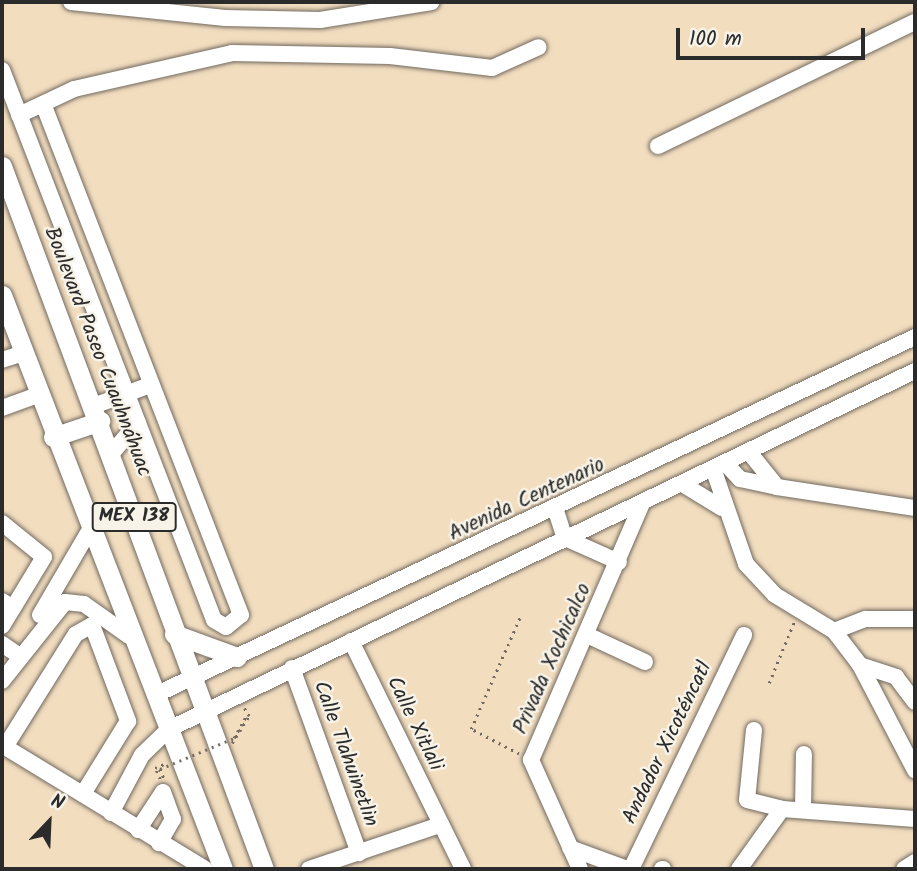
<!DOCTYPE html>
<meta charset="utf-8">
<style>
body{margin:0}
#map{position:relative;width:917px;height:871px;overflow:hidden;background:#f2ddbf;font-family:Kalam,sans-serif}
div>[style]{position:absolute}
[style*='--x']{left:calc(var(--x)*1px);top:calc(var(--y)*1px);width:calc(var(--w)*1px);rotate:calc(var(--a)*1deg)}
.path>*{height:2.5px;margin-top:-1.25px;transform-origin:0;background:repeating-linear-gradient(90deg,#71695f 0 2px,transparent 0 7px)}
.roads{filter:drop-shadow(0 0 2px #71695f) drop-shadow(0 0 2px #71695f)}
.minor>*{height:16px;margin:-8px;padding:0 8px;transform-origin:8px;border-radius:8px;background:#fff}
.major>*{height:19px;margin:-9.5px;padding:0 9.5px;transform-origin:9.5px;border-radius:9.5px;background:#fff}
.path-bridge>*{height:2.5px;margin-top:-1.25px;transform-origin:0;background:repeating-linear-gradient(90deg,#71695f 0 2px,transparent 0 7px)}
span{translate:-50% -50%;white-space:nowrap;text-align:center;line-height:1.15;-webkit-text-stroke:5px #f7f3e8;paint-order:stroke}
.shield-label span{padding:2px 5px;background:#f7f3e8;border:2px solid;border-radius:5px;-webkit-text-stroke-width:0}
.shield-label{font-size:19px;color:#2b2b2b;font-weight:700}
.street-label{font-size:21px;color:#2b2b2b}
.frame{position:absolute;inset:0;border:4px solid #2b2b2b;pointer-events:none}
.north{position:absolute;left:14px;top:787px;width:70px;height:70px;-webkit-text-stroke:5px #f7f3e8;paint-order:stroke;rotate:23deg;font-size:19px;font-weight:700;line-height:28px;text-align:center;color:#2b2b2b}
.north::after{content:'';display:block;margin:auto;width:24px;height:32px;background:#2b2b2b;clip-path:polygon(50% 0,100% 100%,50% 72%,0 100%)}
.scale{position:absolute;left:676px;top:28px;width:189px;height:32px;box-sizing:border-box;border:4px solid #2b2b2b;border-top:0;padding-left:9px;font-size:21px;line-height:24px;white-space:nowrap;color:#2b2b2b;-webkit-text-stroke:5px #f7f3e8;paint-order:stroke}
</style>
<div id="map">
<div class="path">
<i style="--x:769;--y:683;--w:66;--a:-67.7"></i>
<i style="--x:234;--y:738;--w:25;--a:-61"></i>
<i style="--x:232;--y:743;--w:32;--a:-58"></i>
<i style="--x:249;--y:716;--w:9;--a:-122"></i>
<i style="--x:519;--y:754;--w:54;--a:-152.5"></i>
<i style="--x:471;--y:729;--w:124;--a:-66.3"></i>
<i style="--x:160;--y:769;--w:10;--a:66"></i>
<i style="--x:160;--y:779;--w:12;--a:-114"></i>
<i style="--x:155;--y:768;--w:13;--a:-23"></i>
</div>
<div class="roads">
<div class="minor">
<i style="--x:71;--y:2;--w:155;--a:5.9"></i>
<i style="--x:225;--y:18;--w:95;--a:1.2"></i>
<i style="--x:320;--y:20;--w:113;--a:-9.1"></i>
<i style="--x:2;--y:70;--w:589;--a:68.92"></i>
<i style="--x:214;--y:620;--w:14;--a:30"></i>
<i style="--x:226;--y:627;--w:19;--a:-39"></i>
<i style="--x:241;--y:615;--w:546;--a:-111.16"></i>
<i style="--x:19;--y:115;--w:61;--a:-25.3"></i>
<i style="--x:74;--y:89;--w:162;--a:-12.8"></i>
<i style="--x:232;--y:53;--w:158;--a:1.1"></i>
<i style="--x:390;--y:56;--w:103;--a:6.7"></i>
<i style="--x:492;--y:68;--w:51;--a:-24.1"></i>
<i style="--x:658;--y:146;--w:285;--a:-25.8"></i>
<i style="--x:2;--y:360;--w:22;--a:-18"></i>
<i style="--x:96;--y:405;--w:58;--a:-20.3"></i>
<i style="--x:2;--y:408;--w:38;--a:-20"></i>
<i style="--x:749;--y:452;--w:45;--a:51.3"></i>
<i style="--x:112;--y:453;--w:40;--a:-50"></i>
<i style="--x:726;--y:464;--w:21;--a:47"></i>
<i style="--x:740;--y:479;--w:38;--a:12"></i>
<i style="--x:777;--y:487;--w:140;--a:8.7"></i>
<i style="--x:714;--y:471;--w:98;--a:71"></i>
<i style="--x:746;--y:564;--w:42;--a:46.9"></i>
<i style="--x:775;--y:595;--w:69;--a:31.4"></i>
<i style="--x:834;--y:631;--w:43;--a:52.6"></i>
<i style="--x:860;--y:665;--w:119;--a:62.4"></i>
<i style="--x:684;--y:485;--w:44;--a:31.2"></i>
<i style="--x:556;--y:511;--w:28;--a:72"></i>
<i style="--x:565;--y:538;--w:59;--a:24"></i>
<i style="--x:2;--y:523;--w:54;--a:39"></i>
<i style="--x:44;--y:557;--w:60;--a:121.3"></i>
<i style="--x:2;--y:601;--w:13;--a:32"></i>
<i style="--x:13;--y:608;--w:21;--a:121"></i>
<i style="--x:40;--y:615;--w:95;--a:-59.7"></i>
<i style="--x:834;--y:631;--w:34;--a:-21"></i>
<i style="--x:866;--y:619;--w:49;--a:0"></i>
<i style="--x:587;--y:635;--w:64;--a:25"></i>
<i style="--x:351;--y:641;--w:254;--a:63.8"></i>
<i style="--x:2;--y:644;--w:23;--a:34"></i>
<i style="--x:860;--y:665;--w:38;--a:18"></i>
<i style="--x:896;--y:677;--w:31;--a:53"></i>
<i style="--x:292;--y:668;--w:197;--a:70.1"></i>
<i style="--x:2;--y:681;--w:101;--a:-51.4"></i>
<i style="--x:65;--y:602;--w:19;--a:6"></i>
<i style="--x:84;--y:604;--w:55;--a:35.4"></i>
<i style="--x:155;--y:695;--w:840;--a:-25.22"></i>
<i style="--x:754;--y:730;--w:70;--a:95.7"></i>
<i style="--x:747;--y:800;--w:36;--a:14"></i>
<i style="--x:2;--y:745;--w:238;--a:31.4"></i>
<i style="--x:5;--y:747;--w:133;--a:-57.9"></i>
<i style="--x:76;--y:634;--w:18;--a:-29"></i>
<i style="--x:92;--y:625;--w:103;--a:69.4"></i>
<i style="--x:128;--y:721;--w:86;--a:121.7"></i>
<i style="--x:803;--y:809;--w:55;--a:-89"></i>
<i style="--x:111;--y:813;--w:66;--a:-61.9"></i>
<i style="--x:142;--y:755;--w:37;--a:-44"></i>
<i style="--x:169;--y:729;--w:827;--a:-25.64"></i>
<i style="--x:138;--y:830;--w:45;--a:-56.7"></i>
<i style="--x:163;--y:792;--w:29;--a:70"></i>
<i style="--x:173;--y:819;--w:28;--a:120"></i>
<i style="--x:570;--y:848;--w:61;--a:20.2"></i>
<i style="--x:309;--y:869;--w:138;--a:-18.6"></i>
<i style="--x:580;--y:869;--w:120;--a:-114.2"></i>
<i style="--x:531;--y:760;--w:279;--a:-66.6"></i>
<i style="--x:631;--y:869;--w:260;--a:-64.2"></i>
<i style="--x:662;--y:869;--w:1;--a:0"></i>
<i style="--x:739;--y:869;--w:74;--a:-54.4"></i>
<i style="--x:782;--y:809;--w:133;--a:4.3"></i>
<i style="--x:904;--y:869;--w:13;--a:-32"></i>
</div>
<div class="major">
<i style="--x:2;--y:166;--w:750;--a:69.56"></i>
<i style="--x:2;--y:295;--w:615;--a:68.94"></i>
<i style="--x:53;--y:437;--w:50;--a:-18.8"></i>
<i style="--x:174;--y:634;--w:67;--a:20.1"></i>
</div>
</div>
<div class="path-bridge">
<i style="--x:160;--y:769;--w:80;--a:-22.7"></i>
</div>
<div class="shield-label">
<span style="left:134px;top:517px">MEX 138</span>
</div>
<div class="street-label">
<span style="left:97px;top:352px;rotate:69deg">Boulevard Paseo Cuauhnáhuac</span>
<span style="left:527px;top:500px;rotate:-25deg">Avenida Centenario</span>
<span style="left:553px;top:659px;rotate:-66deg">Privada Xochicalco</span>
<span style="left:414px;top:724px;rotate:64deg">Calle Xitlali</span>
<span style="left:668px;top:743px;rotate:-64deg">Andador Xicoténcatl</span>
<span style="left:345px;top:754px;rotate:70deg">Calle Tlahuinetlin</span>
</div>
<div class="frame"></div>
<div class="north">N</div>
<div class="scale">100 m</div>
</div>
